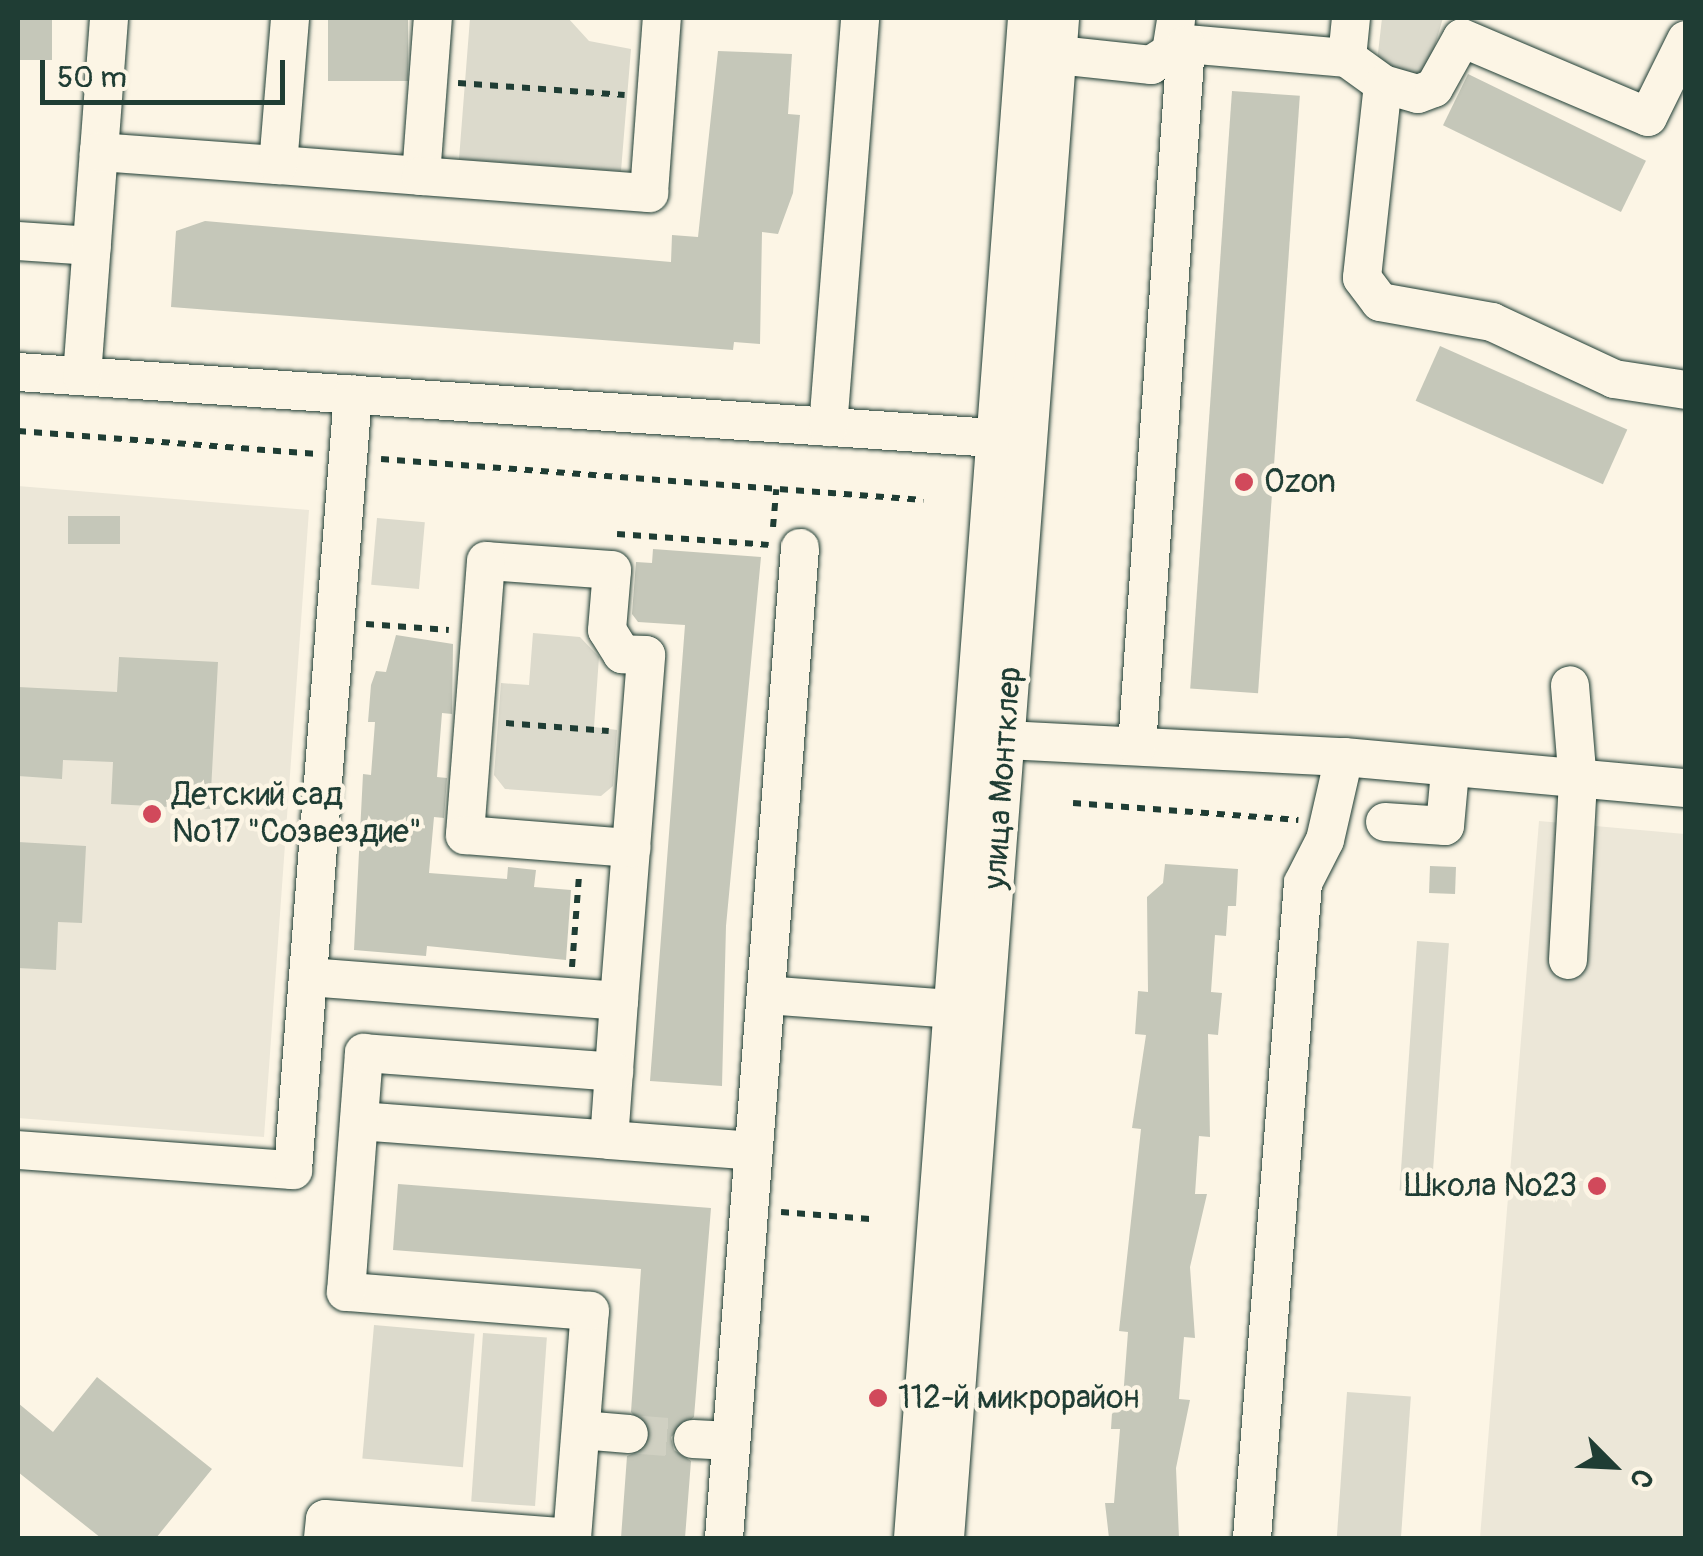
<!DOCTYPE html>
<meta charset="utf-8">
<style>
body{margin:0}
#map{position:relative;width:1703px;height:1556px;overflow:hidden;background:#fcf5e5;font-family:Pangolin,sans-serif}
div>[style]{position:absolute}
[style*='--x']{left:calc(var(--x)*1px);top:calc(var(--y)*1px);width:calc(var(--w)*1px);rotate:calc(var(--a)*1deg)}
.built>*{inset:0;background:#ece7d8}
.green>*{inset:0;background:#dcdacc;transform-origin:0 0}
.building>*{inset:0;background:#c5c7b9;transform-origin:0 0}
.minor-tunnel>*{height:38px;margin-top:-19px;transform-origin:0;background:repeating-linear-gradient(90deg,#d0d0c2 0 38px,transparent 0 57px)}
.path>*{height:6px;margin-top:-3px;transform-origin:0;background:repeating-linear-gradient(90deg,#1f3d34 0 8px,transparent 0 16px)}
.roads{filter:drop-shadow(0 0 2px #1f3d34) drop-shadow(0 0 2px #1f3d34)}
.minor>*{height:38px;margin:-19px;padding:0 19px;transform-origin:19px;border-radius:19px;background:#fcf5e5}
.dots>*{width:28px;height:28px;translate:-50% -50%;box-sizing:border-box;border:5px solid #fcf5e5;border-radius:50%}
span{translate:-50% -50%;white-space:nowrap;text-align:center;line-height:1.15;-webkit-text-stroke:9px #fcf5e5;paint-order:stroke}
.poi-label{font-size:32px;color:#1f3d34}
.left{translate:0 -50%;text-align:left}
.right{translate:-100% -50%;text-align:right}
.street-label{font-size:32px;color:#1f3d34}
.frame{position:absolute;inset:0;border:20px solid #1f3d34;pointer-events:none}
.north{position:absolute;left:1563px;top:1416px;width:100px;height:100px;-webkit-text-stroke:8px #fcf5e5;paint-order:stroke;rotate:114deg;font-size:28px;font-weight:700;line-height:40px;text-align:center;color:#1f3d34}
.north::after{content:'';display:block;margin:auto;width:35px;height:45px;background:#1f3d34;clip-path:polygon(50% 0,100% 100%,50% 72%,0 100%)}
.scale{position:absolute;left:40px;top:60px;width:245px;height:45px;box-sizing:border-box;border:5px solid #1f3d34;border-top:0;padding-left:12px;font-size:30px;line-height:35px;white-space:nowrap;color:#1f3d34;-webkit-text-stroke:8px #fcf5e5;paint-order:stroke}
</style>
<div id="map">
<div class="built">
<i style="clip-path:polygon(18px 486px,309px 510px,264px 1137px,18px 1118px)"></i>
<i style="clip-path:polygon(1539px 821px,1685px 834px,1685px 1538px,1480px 1538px)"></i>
</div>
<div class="green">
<i style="clip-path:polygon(470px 18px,568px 18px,589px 41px,631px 49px,621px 171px,459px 159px)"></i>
<i style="clip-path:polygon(1382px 18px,1443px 18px,1428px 69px,1415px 77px,1377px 62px)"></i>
<i style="left:377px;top:518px;width:48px;height:67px;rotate:5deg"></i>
<i style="clip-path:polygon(533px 633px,580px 637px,599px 657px,594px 727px,617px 730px,613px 786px,601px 796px,505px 789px,494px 775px,501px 683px,529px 685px)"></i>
<i style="left:1417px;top:941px;width:32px;height:250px;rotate:4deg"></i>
<i style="left:374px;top:1325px;width:101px;height:134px;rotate:5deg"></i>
<i style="left:483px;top:1333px;width:64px;height:169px;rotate:4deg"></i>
<i style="left:1347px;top:1392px;width:64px;height:146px;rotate:4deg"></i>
</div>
<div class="building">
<i style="left:18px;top:18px;width:34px;height:42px"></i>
<i style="left:328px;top:18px;width:80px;height:63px"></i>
<i style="clip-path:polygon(718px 51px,792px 54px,788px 114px,800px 115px,793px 193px,778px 234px,762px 232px,760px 344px,734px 342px,733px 350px,171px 307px,176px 231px,205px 221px,671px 262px,672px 235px,698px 237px)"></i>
<i style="left:1468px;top:74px;width:198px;height:57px;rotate:26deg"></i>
<i style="left:1232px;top:91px;width:68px;height:599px;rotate:4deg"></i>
<i style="left:1440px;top:346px;width:205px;height:60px;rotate:24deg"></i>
<i style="left:68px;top:516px;width:52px;height:28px"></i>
<i style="clip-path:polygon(653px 549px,761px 557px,726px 926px,722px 1086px,650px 1081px,685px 625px,638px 622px,632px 614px,636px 562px,652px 563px)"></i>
<i style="clip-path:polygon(396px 635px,453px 644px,452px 714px,442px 713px,437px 777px,447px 778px,444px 818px,434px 817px,429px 873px,507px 879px,508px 867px,536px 870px,534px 887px,571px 890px,566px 960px,427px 946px,426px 956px,354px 950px,363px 774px,371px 775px,375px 722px,368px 722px,371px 685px,376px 671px,386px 672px)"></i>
<i style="clip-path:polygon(119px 657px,218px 662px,210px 809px,111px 804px,113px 762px,63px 760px,62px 779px,18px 776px,18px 687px,117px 692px)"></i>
<i style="clip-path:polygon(18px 842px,86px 846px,82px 923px,58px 922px,56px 970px,18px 968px)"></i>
<i style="clip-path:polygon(1165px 864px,1238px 869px,1236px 906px,1228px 906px,1226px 936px,1215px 935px,1211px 992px,1222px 993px,1218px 1035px,1208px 1034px,1210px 1137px,1199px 1136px,1195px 1194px,1207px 1194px,1190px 1267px,1195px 1338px,1184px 1337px,1179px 1399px,1190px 1400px,1176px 1468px,1179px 1538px,1109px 1538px,1105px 1503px,1114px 1503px,1120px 1429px,1111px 1429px,1113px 1397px,1123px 1398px,1128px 1332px,1119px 1331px,1141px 1129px,1132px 1128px,1146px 1035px,1135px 1034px,1138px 991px,1148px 992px,1147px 897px,1163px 883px)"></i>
<i style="left:1430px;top:866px;width:26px;height:27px;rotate:2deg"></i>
<i style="clip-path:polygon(398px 1184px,711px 1208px,694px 1417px,671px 1437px,674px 1450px,691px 1461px,685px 1538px,621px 1538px,627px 1456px,647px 1448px,651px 1435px,631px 1412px,641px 1269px,393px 1250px)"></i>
<i style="clip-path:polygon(97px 1377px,212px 1469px,156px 1538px,101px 1538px,18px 1472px,18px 1403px,53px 1432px)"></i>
</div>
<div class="minor-tunnel">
<i style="--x:629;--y:1434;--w:64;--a:4.5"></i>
</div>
<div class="path">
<i style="--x:458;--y:83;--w:167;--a:4.1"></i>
<i style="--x:18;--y:431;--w:297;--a:4.4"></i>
<i style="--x:381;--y:459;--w:544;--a:4.33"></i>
<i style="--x:773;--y:527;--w:38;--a:-85"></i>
<i style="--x:617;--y:534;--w:152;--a:4.1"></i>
<i style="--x:366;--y:624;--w:83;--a:4.1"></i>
<i style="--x:506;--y:723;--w:103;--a:4.4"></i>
<i style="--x:1073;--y:803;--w:226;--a:4.3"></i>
<i style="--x:572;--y:967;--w:92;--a:-85.6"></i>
<i style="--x:781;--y:1212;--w:89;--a:4.5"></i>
</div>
<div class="roads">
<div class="minor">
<i style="--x:1175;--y:43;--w:173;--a:5"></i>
<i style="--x:1347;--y:58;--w:44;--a:35.8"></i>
<i style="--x:1383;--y:84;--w:195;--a:96.2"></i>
<i style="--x:1362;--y:278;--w:30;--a:53"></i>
<i style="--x:1380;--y:302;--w:114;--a:10.1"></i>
<i style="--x:1492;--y:322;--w:135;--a:25"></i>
<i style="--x:1614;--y:379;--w:73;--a:8.7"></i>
<i style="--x:1058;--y:55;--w:94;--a:6.1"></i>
<i style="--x:1151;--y:65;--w:24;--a:-33"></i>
<i style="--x:1171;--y:52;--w:32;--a:-81"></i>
<i style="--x:1347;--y:58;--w:40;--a:-84.3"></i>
<i style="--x:1383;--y:84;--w:36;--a:16"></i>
<i style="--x:1418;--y:94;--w:17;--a:-21"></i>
<i style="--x:1434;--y:88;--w:57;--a:-60.8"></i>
<i style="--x:1462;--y:38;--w:202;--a:23"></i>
<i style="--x:1648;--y:117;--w:86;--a:-63.7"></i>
<i style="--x:99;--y:152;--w:134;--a:-85.7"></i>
<i style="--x:278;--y:165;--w:143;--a:4.4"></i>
<i style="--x:421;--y:176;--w:158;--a:-85.7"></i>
<i style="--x:421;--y:176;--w:229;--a:4.3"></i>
<i style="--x:649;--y:193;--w:175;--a:-85.8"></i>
<i style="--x:18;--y:241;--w:74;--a:3.9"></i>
<i style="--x:18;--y:372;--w:978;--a:3.87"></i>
<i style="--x:82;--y:376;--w:225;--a:-85.7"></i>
<i style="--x:99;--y:152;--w:179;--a:4.2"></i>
<i style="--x:278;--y:165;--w:147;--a:-85.3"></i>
<i style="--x:828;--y:427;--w:410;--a:-85.5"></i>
<i style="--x:1005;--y:740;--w:339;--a:2.9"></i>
<i style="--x:1344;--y:757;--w:343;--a:5.2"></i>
<i style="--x:1137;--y:746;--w:703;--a:-86"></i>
<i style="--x:1385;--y:822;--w:60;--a:3.8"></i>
<i style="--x:1445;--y:826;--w:55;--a:-84.8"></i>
<i style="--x:1568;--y:960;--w:177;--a:-86.8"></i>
<i style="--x:1578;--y:783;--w:98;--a:-94.7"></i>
<i style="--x:308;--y:977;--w:312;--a:4.4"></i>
<i style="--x:619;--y:1001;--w:347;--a:-85.5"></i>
<i style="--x:646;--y:655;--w:24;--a:-178"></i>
<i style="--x:622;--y:654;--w:28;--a:-122"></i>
<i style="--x:607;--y:630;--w:60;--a:-85.2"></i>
<i style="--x:612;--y:570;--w:126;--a:-175.9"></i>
<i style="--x:486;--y:561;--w:275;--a:94.4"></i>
<i style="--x:465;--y:835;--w:167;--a:4.5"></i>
<i style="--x:766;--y:995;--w:186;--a:4.3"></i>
<i style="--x:619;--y:1001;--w:139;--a:94.1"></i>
<i style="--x:609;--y:1140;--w:145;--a:4.3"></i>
<i style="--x:359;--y:1121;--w:251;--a:4.3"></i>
<i style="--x:18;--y:1150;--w:276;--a:4.2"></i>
<i style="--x:293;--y:1170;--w:778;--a:-85.58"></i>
<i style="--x:581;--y:1430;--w:48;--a:4.8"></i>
<i style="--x:693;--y:1439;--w:38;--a:3"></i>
<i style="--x:323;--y:1538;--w:19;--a:-84"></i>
<i style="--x:325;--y:1519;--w:248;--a:4.4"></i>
<i style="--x:572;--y:1538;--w:228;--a:-85.5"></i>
<i style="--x:590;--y:1311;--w:245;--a:-175.5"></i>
<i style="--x:346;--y:1292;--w:240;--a:-85.7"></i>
<i style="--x:364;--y:1053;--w:251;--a:4.3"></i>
<i style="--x:724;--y:1538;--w:993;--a:-85.61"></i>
<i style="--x:913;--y:1538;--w:1524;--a:-85.71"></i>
<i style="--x:945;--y:1538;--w:1524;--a:-85.67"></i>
<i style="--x:1252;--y:1538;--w:657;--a:-85.55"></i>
<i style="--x:1303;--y:883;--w:48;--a:-62.9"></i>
<i style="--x:1325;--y:840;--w:85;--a:-77.1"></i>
</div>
</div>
<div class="dots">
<i style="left:1244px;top:482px;background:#d1495b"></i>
<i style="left:152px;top:814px;background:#d1495b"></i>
<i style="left:1597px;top:1186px;background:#d1495b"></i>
<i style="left:878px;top:1398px;background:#d1495b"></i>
</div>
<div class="poi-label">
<span class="left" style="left:1264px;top:482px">Ozon</span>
<span class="left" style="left:172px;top:814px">Детский сад<br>№17 "Созвездие"</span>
<span class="right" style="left:1577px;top:1186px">Школа №23</span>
<span class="left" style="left:898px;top:1398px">112-й микрорайон</span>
</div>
<div class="street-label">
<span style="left:1003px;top:778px;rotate:-86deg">улица Монтклер</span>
</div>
<div class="frame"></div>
<div class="north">С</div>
<div class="scale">50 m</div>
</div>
